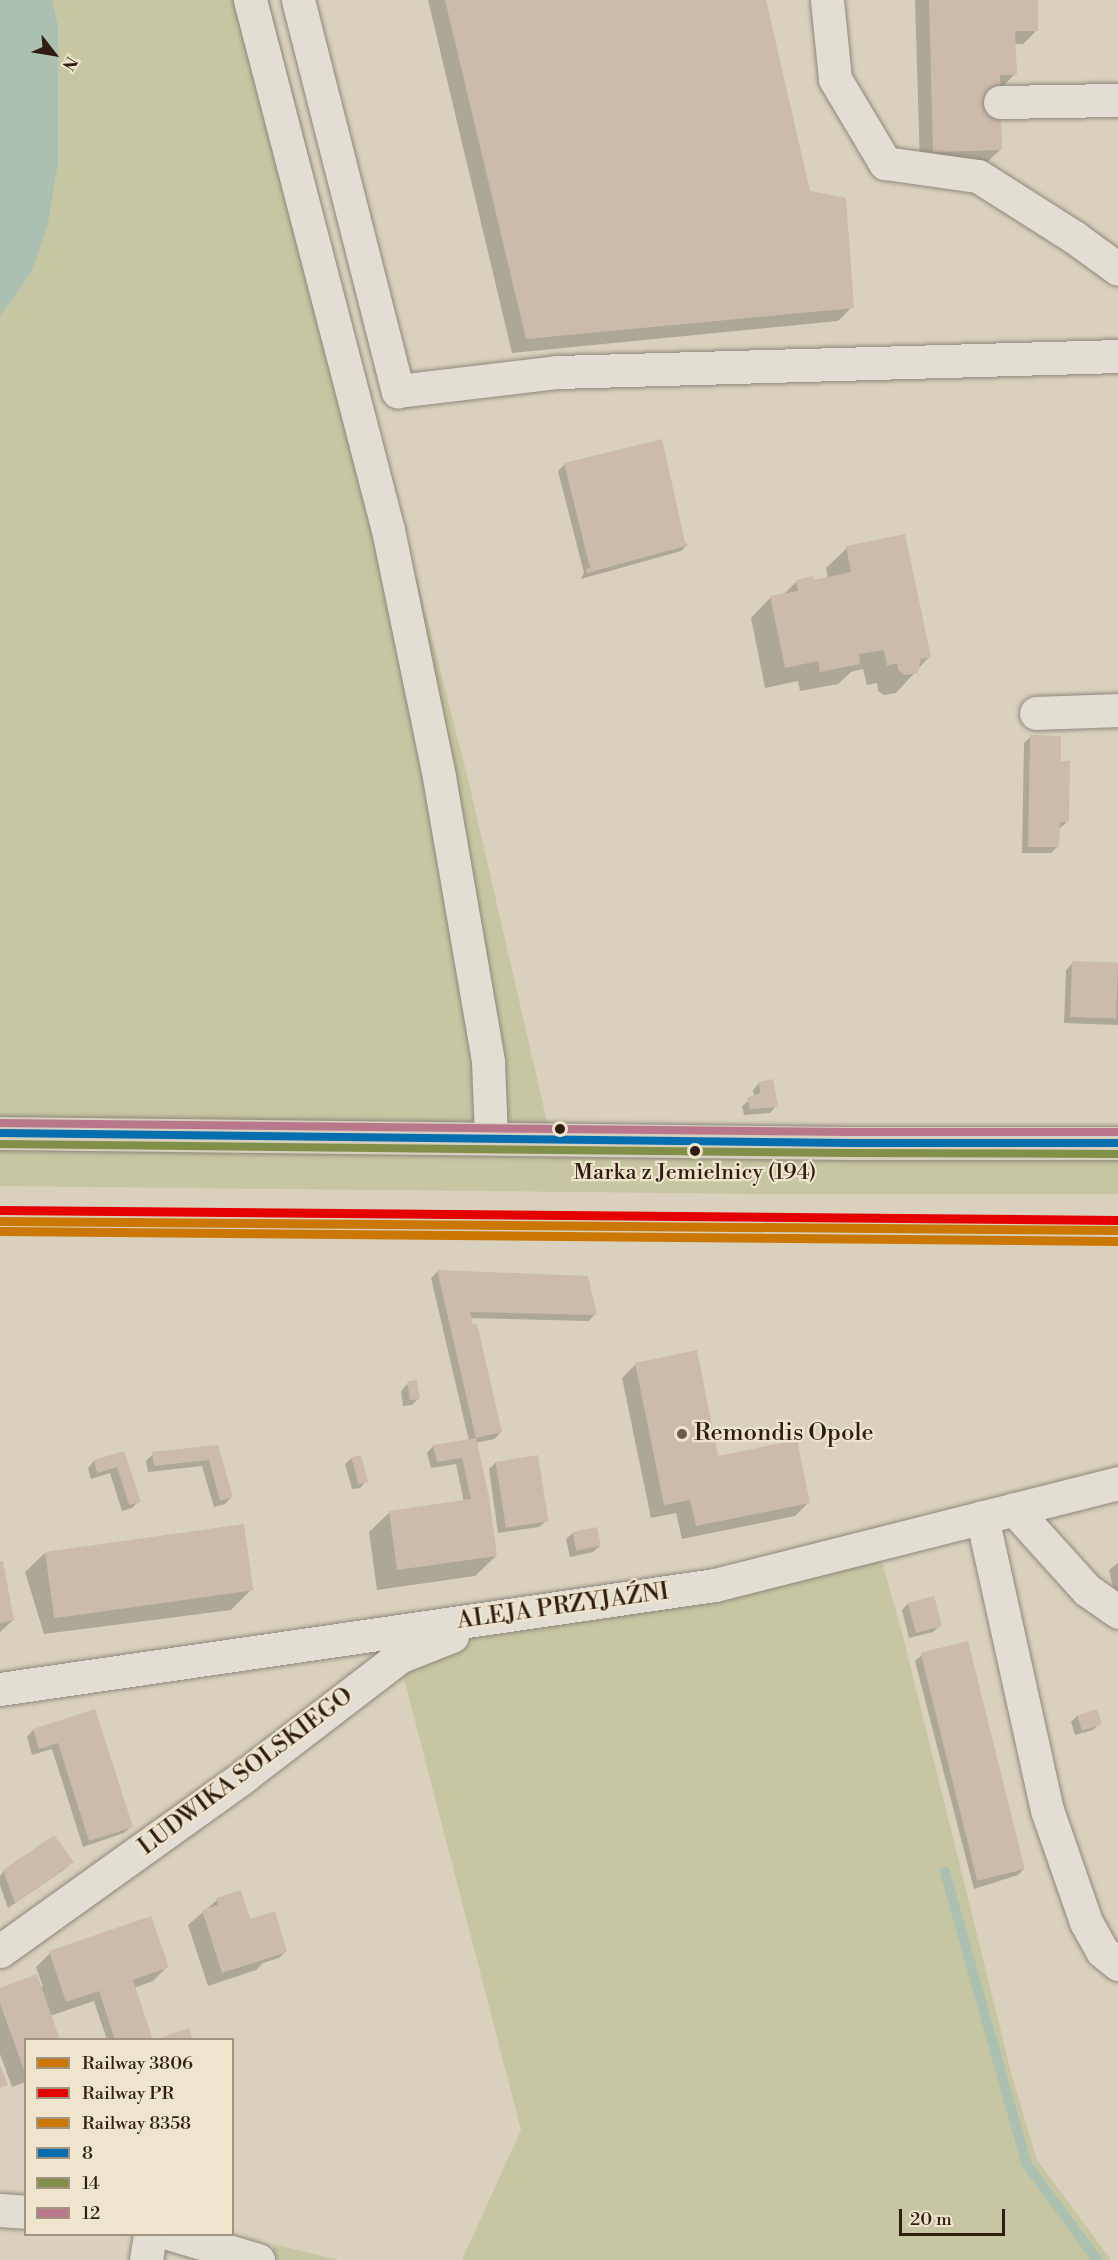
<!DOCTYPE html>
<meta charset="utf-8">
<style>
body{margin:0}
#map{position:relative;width:1118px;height:2260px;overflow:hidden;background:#d9d1bd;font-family:"Libre Bodoni",serif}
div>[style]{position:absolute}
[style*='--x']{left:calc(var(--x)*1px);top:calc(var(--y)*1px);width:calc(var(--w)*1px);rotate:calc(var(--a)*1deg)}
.green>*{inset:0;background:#c6c6a2}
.water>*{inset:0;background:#aac0b0}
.shadow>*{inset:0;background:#0003}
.stream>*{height:10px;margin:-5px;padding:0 5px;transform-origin:5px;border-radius:5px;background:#aac0b0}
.building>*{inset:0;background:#ccbaab;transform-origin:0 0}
.roads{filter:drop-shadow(0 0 2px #8e877b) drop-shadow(0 0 2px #8e877b)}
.minor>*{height:33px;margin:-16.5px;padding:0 16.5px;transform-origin:16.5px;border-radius:16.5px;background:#e2ded3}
.major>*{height:33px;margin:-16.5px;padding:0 16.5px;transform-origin:16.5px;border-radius:16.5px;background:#d6cebf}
.bus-1>*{height:8px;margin:-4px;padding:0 4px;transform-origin:4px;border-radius:4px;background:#056eaf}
.bus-2>*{height:8px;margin:-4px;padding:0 4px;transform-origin:4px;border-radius:4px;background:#828f48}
.bus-3>*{height:8px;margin:-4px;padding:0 4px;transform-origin:4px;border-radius:4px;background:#b9778c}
.rail-1>*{height:9px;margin:-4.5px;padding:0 4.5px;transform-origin:4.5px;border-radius:4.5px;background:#cb7704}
.rail-2>*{height:9px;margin:-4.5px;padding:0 4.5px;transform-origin:4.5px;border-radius:4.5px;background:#e50000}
.rail-3>*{height:9px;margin:-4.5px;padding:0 4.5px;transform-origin:4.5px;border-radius:4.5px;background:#cb7704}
.dots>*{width:16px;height:16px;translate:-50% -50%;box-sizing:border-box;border:3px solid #efe4cc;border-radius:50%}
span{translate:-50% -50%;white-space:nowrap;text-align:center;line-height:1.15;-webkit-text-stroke:4.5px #efe4cc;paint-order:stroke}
.bus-label{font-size:22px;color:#2f1d11}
.poi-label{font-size:24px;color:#2f1d11}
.left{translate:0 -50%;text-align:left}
.street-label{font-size:24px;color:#2f1d11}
.legend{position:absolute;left:24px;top:2038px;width:210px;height:198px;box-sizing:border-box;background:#efe4cc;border:2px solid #a29481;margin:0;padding:8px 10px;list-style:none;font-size:18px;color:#2f1d11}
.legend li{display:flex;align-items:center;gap:12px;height:30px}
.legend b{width:30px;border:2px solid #a29481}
.north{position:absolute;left:24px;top:24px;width:60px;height:60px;-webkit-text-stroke:4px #efe4cc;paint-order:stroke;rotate:121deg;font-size:16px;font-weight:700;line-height:24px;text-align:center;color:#2f1d11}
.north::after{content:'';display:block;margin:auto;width:21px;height:27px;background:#2f1d11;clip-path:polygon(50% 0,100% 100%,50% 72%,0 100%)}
.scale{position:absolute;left:899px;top:2209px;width:106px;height:27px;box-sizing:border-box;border:3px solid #2f1d11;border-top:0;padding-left:8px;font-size:18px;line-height:21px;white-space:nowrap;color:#2f1d11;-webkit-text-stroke:4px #efe4cc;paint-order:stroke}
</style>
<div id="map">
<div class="green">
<i style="clip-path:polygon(52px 0,269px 0,469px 783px,551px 1139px,1118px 1143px,1118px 1194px,760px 1194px,0 1186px,0 317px,32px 271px,48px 224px,58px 164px,58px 24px)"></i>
<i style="clip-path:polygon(877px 1544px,903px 1636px,1012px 2076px,1037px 2160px,1111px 2260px,462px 2260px,521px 2130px,392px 1632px)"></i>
<i style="clip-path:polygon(273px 2244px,339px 2260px,273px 2260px)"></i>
</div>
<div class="water">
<i style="clip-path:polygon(0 0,52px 0,58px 24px,58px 164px,48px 224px,32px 271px,0 317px)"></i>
</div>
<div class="shadow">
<i style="clip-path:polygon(428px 0,763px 0,809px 192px,852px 307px,838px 321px,512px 353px)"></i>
<i style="clip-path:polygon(915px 0,1036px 0,1037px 30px,1023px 44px,1014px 44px,1015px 74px,1001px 88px,1000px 150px,986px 163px,920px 165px)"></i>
<i style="clip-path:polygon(565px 464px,684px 542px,687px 545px,681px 551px,581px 579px,584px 573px,558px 471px)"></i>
<i style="clip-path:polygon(847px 548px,930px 656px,896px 693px,884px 695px,878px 691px,877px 683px,867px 685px,863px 669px,851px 672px,838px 684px,800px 691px,798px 681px,765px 688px,751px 618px,771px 597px,783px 595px,797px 581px,828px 579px,826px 568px)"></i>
<i style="clip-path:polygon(1031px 736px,1060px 763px,1067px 822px,1059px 829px,1058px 846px,1051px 853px,1022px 853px,1024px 743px)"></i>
<i style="clip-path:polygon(1073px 963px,1118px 964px,1118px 1025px,1064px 1023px,1066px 970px)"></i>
<i style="clip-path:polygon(759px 1083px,776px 1106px,770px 1113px,744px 1115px,742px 1106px,754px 1097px,753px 1090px)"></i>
<i style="clip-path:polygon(438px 1271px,595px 1314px,589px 1321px,470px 1318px,501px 1432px,494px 1439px,475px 1443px,496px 1556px,475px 1576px,377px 1590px,369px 1532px,390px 1512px,464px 1502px,456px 1464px,431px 1468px,427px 1453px,433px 1446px,469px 1441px,431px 1278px)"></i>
<i style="clip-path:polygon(636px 1364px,717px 1458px,808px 1503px,795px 1516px,682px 1539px,676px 1513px,651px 1518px,622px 1378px)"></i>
<i style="clip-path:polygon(407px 1384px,419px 1398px,412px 1405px,403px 1406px,401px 1391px)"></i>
<i style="clip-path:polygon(217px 1446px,231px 1497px,225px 1504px,214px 1507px,202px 1466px,148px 1472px,146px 1461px,153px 1454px)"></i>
<i style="clip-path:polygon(123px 1452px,139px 1501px,132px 1508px,122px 1511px,110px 1473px,91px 1479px,88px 1468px,94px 1461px)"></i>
<i style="clip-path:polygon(352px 1458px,366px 1481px,360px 1488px,352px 1489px,345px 1464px)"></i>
<i style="clip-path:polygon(496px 1462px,546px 1521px,539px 1527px,498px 1533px,489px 1469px)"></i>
<i style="clip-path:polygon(573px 1533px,600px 1546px,593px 1552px,570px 1557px,566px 1539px)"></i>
<i style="clip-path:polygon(46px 1552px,252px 1589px,231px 1610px,44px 1634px,25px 1572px)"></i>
<i style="clip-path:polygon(0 1563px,13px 1620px,0 1632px)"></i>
<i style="clip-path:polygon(1118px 1563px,1118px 1596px,1115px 1596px,1109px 1570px)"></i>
<i style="clip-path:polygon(909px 1603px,940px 1626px,933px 1632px,909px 1638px,902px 1610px)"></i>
<i style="clip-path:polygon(922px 1655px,1024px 1869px,1018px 1875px,974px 1889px,915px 1661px)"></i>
<i style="clip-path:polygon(94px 1711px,131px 1827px,124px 1833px,83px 1847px,52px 1749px,32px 1755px,27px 1737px,33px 1730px)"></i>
<i style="clip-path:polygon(1078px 1715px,1100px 1723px,1093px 1730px,1075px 1735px,1071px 1722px)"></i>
<i style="clip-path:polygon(72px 1862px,65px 1869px,8px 1908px,0 1885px,0 1876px,4px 1871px)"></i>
<i style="clip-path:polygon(217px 1900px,249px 1921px,286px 1951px,279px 1958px,263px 1963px,256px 1970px,208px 1986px,188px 1925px)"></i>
<i style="clip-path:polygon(50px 1953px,167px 1967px,153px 1981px,134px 1988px,152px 2040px,107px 2040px,94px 2001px,50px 2016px,26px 2040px,26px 2082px,12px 2087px,0 2054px,0 1989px,43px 1987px,36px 1967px)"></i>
</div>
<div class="stream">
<i style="--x:945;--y:1872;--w:302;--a:74.4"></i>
<i style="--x:1026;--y:2163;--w:120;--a:53.8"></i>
</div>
<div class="building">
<i style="clip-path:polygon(445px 0,766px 0,810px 191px,846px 198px,854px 308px,526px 339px)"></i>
<i style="clip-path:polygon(929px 0,1038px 0,1038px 31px,1015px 31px,1017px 75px,1000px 75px,1002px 150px,933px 152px)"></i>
<i style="clip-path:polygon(662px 439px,685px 542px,689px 545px,587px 573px,586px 569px,590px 568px,564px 463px)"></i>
<i style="clip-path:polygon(905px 534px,931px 657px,921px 659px,918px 673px,905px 675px,898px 670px,897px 663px,887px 666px,884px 650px,859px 654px,860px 664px,820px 672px,818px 661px,785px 668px,770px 596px,798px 591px,796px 580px,813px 576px,814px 580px,851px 572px,846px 546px)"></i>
<i style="clip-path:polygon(1030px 735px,1061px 736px,1061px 761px,1070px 761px,1069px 822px,1060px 822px,1059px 847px,1028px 847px)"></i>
<i style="left:1072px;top:961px;width:46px;height:56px;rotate:2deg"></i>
<i style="clip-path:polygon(773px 1079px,778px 1107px,750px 1109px,747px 1098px,760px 1093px,759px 1082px)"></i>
<i style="clip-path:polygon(437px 1270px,588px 1276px,597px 1315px,470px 1312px,473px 1324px,477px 1324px,502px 1432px,476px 1438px)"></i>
<i style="clip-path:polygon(697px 1350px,718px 1456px,797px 1440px,810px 1503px,696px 1526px,690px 1500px,664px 1505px,635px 1363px)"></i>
<i style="left:417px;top:1380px;width:19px;height:10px;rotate:81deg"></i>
<i style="clip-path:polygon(476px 1438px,489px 1497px,497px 1556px,397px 1570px,389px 1511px,471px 1499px,462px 1458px,437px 1462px,433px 1445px)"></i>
<i style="clip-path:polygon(218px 1445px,233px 1497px,220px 1501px,209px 1460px,154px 1466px,152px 1452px)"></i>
<i style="clip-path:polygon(124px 1451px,141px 1502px,129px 1505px,117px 1467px,97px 1473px,94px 1460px)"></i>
<i style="left:361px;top:1455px;width:28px;height:10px;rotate:75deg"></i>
<i style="left:538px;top:1455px;width:67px;height:43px;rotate:81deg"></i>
<i style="left:244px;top:1524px;width:67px;height:201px;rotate:82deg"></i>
<i style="left:597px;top:1527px;width:19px;height:25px;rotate:78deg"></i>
<i style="clip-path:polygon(0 1561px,3px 1561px,14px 1620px,0 1623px)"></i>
<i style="left:934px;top:1596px;width:31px;height:27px;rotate:75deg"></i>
<i style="left:968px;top:1641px;width:235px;height:49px;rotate:76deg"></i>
<i style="clip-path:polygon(95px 1709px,133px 1827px,89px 1841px,58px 1743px,39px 1749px,33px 1729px)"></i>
<i style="left:1097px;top:1709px;width:16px;height:21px;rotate:72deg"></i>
<i style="clip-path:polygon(54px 1835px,74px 1862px,15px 1903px,3px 1870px)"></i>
<i style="clip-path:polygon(241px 1890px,250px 1919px,275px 1911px,287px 1952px,222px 1973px,202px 1910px,218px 1905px,216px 1898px)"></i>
<i style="clip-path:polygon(151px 1916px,169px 1967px,133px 1980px,153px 2040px,115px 2040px,99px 1991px,66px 2002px,49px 1951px)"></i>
<i style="clip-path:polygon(37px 1974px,60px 2040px,26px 2040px,25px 2073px,0 2003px,0 1988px)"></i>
<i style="clip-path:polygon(189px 2028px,193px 2040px,158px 2040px,157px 2039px)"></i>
<i style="clip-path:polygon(0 2065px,8px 2085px,0 2088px)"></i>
</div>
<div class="roads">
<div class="minor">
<i style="--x:250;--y:0;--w:548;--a:75.41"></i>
<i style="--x:388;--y:530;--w:252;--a:78.3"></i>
<i style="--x:439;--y:777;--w:289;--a:80.2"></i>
<i style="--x:488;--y:1062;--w:76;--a:87.7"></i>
<i style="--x:298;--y:0;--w:404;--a:75.7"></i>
<i style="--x:398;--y:391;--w:160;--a:-6.8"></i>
<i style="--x:557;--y:372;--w:561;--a:-1.63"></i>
<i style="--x:827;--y:0;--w:79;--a:84.2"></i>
<i style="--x:835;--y:79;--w:98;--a:59.2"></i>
<i style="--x:885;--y:163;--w:94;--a:8"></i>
<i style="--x:978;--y:176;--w:114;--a:32.4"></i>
<i style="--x:1074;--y:237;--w:54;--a:36"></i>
<i style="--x:1000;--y:102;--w:118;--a:-1"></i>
<i style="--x:1036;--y:713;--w:82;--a:-2.1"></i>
<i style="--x:1014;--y:1509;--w:109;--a:48"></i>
<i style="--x:1087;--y:1590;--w:38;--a:35"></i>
<i style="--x:982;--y:1517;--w:300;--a:77.5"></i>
<i style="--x:1047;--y:1810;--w:119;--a:70.8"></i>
<i style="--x:1086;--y:1922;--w:33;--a:61"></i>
<i style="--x:1102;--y:1951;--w:21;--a:39"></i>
<i style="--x:0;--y:1689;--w:723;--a:-8.28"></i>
<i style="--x:715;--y:1585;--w:416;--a:-14.2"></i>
<i style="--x:0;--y:1951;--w:300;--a:-35.6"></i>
<i style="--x:244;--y:1776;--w:195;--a:-37.5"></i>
<i style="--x:399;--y:1657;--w:57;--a:-21.6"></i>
<i style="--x:0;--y:2210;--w:26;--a:4"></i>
<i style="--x:171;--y:2234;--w:91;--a:16.6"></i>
<i style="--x:146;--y:2260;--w:26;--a:-81"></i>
</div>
<div class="major">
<i style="--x:0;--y:1133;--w:848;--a:0.68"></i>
<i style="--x:848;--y:1143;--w:270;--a:0"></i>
</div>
</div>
<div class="bus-1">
<i style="--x:0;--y:1133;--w:848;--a:0.68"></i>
<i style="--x:848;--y:1143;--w:270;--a:0"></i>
</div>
<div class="bus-2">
<i style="--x:0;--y:1144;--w:848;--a:0.61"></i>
<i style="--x:848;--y:1153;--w:270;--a:0.2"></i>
</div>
<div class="bus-3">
<i style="--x:0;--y:1123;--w:848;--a:0.61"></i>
<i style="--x:848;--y:1132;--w:270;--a:0"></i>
</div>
<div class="rail-1">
<i style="--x:0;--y:1231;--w:1118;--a:0.51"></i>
</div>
<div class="rail-2">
<i style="--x:0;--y:1210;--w:1118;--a:0.51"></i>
</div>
<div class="rail-3">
<i style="--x:0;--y:1221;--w:1118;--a:0.46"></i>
</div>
<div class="dots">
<i style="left:560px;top:1129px;background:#2f1d11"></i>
<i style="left:695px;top:1151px;background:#2f1d11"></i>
<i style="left:682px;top:1434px;background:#6a5c4d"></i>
</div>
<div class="bus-label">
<span style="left:695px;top:1173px">Marka z Jemielnicy (194)</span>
</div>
<div class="poi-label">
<span class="left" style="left:694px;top:1434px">Remondis Opole</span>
</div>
<div class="street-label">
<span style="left:563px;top:1607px;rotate:-8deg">ALEJA PRZYJAŹNI</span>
<span style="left:246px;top:1772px;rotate:-37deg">LUDWIKA SOLSKIEGO</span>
</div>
<ul class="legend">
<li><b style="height:8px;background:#cb7704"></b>Railway 3806</li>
<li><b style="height:8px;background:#e50000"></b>Railway PR</li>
<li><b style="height:8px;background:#cb7704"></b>Railway 8358</li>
<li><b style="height:8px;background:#056eaf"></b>8</li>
<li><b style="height:8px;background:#828f48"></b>14</li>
<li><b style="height:8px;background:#b9778c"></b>12</li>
</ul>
<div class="north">N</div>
<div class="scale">20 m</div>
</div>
